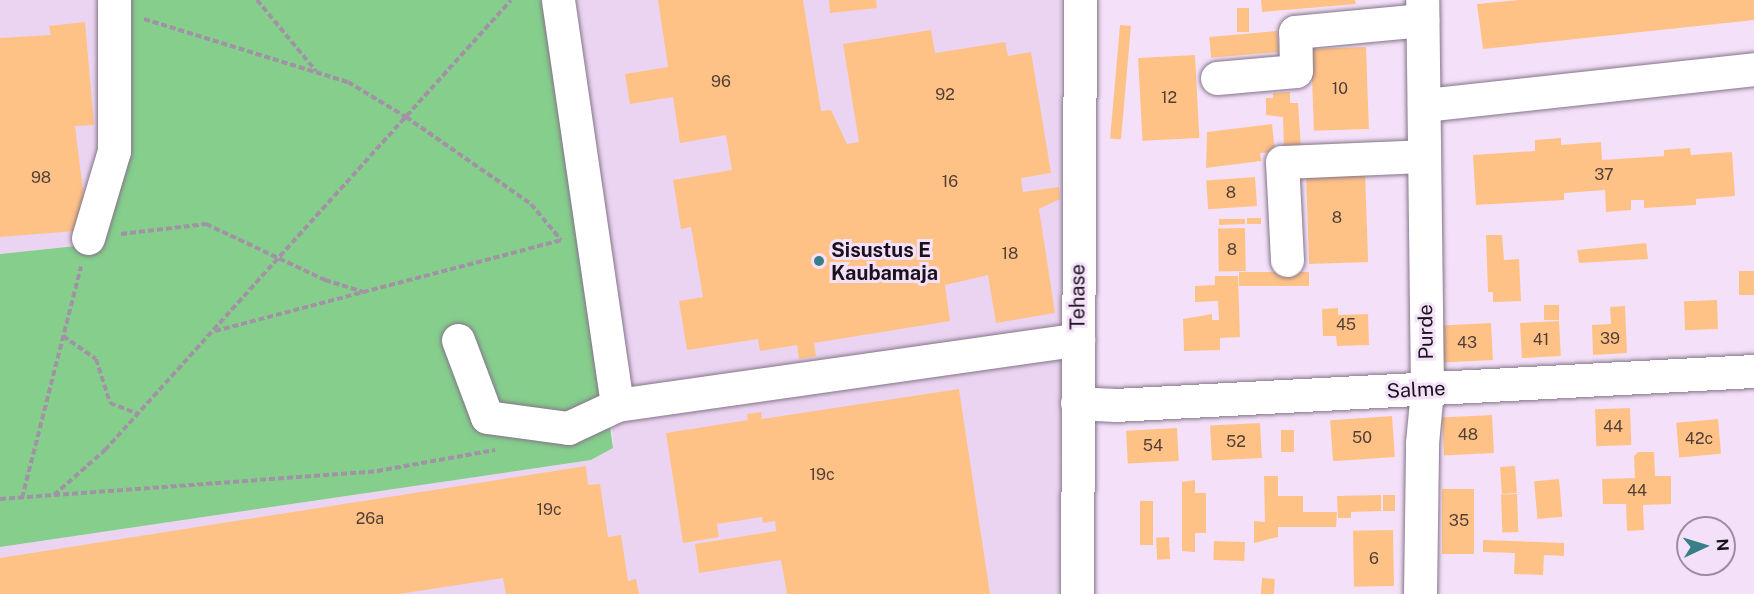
<!DOCTYPE html>
<style>
body{margin:0}
#map{position:relative;width:1754px;height:594px;overflow:hidden;background:#f4e1f9;font-family:"Public Sans",sans-serif}
div>[style]{position:absolute}
[style*='--x']{left:calc(var(--x)*1px);top:calc(var(--y)*1px);width:calc(var(--w)*1px);rotate:calc(var(--a)*1deg)}
.built>*{inset:0;background:#ebd4f2}
.green>*{inset:0;background:#85ce8c}
.building>*{inset:0;background:#ffc286;transform-origin:0 0}
.path>*{height:4px;margin-top:-2px;transform-origin:0;background:repeating-linear-gradient(90deg,#a193a5 0 6px,transparent 0 9px)}
.roads{filter:drop-shadow(0 0 2px #847489) drop-shadow(0 0 2px #847489)}
.minor>*{height:33px;margin:-16.5px;padding:0 16.5px;transform-origin:16.5px;border-radius:16.5px;background:#fff}
.dots>*{width:16px;height:16px;translate:-50% -50%;box-sizing:border-box;border:3px solid #f4e1f9;border-radius:50%}
span{translate:-50% -50%;white-space:nowrap;text-align:center;line-height:1.15;-webkit-text-stroke:6px #f4e1f9;paint-order:stroke}
.number-label{font-size:16px;color:#523e36}
.number-label span{-webkit-text-stroke-width:0}
.poi-label{font-size:20px;color:#19121b;font-weight:700}
.left{translate:0 -50%;text-align:left}
.street-label{font-size:20px;color:#19121b}
.north{position:absolute;left:1676px;top:516px;width:60px;height:60px;box-sizing:border-box;background:#f4e1f9;border:2px solid #9c8ea0;border-radius:50%;rotate:86deg;font-size:16px;font-weight:700;line-height:24px;text-align:center;color:#19121b}
.north::after{content:'';display:block;margin:auto;width:21px;height:27px;background:#387f88;clip-path:polygon(50% 0,100% 100%,50% 72%,0 100%)}
</style>
<div id="map">
<div class="built">
<i style="clip-path:polygon(0 0,114px 0,114px 151px,105px 243px,0 254px)"></i>
<i style="clip-path:polygon(576px 0,1061px 0,1061px 325px,625px 392px)"></i>
<i style="clip-path:polygon(1062px 352px,1058px 594px,0 594px,0 547px,591px 460px,613px 448px,612px 419px)"></i>
</div>
<div class="green">
<i style="clip-path:polygon(114px 0,550px 0,613px 448px,591px 460px,0 547px,0 254px,105px 243px,114px 151px)"></i>
</div>
<div class="building">
<i style="clip-path:polygon(658px 0,803px 0,821px 111px,831px 110px,847px 144px,859px 142px,843px 44px,931px 30px,935px 53px,1005px 42px,1008px 56px,1031px 52px,1051px 173px,1021px 178px,1023px 192px,1059px 187px,1060px 199px,1039px 209px,1055px 313px,996px 323px,988px 275px,945px 285px,950px 321px,814px 343px,816px 356px,799px 359px,797px 345px,760px 351px,758px 339px,687px 350px,679px 301px,703px 297px,691px 227px,681px 229px,673px 180px,732px 170px,726px 135px,680px 143px,673px 97px,630px 104px,625px 74px,668px 67px)"></i>
<i style="clip-path:polygon(829px 0,876px 0,877px 8px,830px 13px)"></i>
<i style="clip-path:polygon(1261px 0,1355px 0,1356px 4px,1262px 12px)"></i>
<i style="clip-path:polygon(1519px 0,1754px 0,1754px 20px,1483px 49px,1477px 4px)"></i>
<i style="left:1237px;top:8px;width:12px;height:24px"></i>
<i style="clip-path:polygon(85px 22px,94px 125px,75px 126px,88px 230px,0 237px,0 38px,51px 35px,49px 26px)"></i>
<i style="left:1120px;top:25px;width:11px;height:114px;rotate:5deg"></i>
<i style="left:1277px;top:31px;width:21px;height:68px;rotate:85deg"></i>
<i style="left:1366px;top:47px;width:82px;height:55px;rotate:88deg"></i>
<i style="left:1195px;top:55px;width:83px;height:57px;rotate:87deg"></i>
<i style="clip-path:polygon(1290px 92px,1290px 103px,1298px 103px,1301px 148px,1284px 149px,1283px 117px,1266px 115px,1266px 98px,1273px 98px,1273px 93px)"></i>
<i style="clip-path:polygon(1272px 124px,1275px 152px,1260px 153px,1261px 161px,1206px 168px,1207px 132px)"></i>
<i style="clip-path:polygon(1561px 138px,1561px 145px,1601px 142px,1602px 160px,1664px 156px,1664px 150px,1690px 148px,1691px 155px,1732px 152px,1735px 196px,1696px 199px,1696px 205px,1644px 208px,1644px 200px,1631px 200px,1631px 210px,1606px 212px,1605px 190px,1564px 193px,1564px 200px,1476px 205px,1473px 155px,1535px 151px,1535px 140px)"></i>
<i style="left:1365px;top:172px;width:90px;height:59px;rotate:88deg"></i>
<i style="left:1255px;top:177px;width:29px;height:49px;rotate:86deg"></i>
<i style="left:1247px;top:218px;width:14px;height:6px"></i>
<i style="clip-path:polygon(1219px 219px,1245px 219px,1245px 224px,1219px 225px)"></i>
<i style="left:1245px;top:228px;width:43px;height:27px;rotate:89deg"></i>
<i style="clip-path:polygon(1486px 235px,1502px 235px,1504px 260px,1519px 259px,1521px 301px,1493px 302px,1493px 292px,1488px 292px)"></i>
<i style="clip-path:polygon(1646px 243px,1648px 259px,1579px 263px,1577px 250px)"></i>
<i style="left:1754px;top:271px;width:24px;height:15px;rotate:90deg"></i>
<i style="left:1309px;top:272px;width:14px;height:70px;rotate:90deg"></i>
<i style="clip-path:polygon(1215px 276px,1238px 276px,1240px 337px,1220px 338px,1220px 350px,1184px 351px,1183px 319px,1212px 314px,1212px 320px,1219px 320px,1218px 301px,1195px 302px,1195px 286px,1215px 285px)"></i>
<i style="left:1717px;top:300px;width:29px;height:33px;rotate:88deg"></i>
<i style="left:1544px;top:305px;width:15px;height:15px"></i>
<i style="clip-path:polygon(1625px 306px,1627px 353px,1593px 355px,1592px 325px,1611px 324px,1610px 307px)"></i>
<i style="clip-path:polygon(1338px 308px,1338px 315px,1368px 314px,1369px 345px,1337px 346px,1336px 336px,1323px 336px,1322px 309px)"></i>
<i style="left:1559px;top:321px;width:35px;height:39px;rotate:87deg"></i>
<i style="left:1491px;top:323px;width:37px;height:50px;rotate:87deg"></i>
<i style="clip-path:polygon(959px 389px,990px 594px,787px 594px,781px 560px,699px 573px,695px 544px,776px 531px,775px 521px,763px 523px,762px 517px,717px 524px,719px 537px,683px 543px,666px 433px,748px 420px,747px 414px,761px 412px,762px 419px)"></i>
<i style="left:1630px;top:408px;width:37px;height:35px;rotate:88deg"></i>
<i style="left:1492px;top:415px;width:38px;height:50px;rotate:87deg"></i>
<i style="left:1392px;top:416px;width:41px;height:62px;rotate:86deg"></i>
<i style="left:1718px;top:419px;width:35px;height:42px;rotate:85deg"></i>
<i style="left:1260px;top:423px;width:35px;height:50px;rotate:87deg"></i>
<i style="left:1177px;top:428px;width:33px;height:51px;rotate:87deg"></i>
<i style="left:1281px;top:430px;width:13px;height:22px"></i>
<i style="clip-path:polygon(1638px 452px,1654px 452px,1655px 476px,1671px 476px,1671px 504px,1643px 505px,1644px 530px,1627px 531px,1626px 504px,1603px 504px,1602px 479px,1635px 478px,1634px 456px)"></i>
<i style="clip-path:polygon(586px 466px,588px 485px,600px 484px,608px 537px,621px 535px,628px 581px,636px 579px,639px 594px,506px 594px,503px 578px,399px 594px,0 594px,0 558px)"></i>
<i style="left:1515px;top:466px;width:27px;height:15px;rotate:86deg"></i>
<i style="clip-path:polygon(1264px 476px,1278px 476px,1278px 496px,1303px 496px,1303px 512px,1337px 512px,1336px 527px,1278px 527px,1278px 537px,1254px 543px,1254px 521px,1265px 522px)"></i>
<i style="left:1559px;top:479px;width:38px;height:25px;rotate:85deg"></i>
<i style="clip-path:polygon(1195px 480px,1195px 493px,1206px 493px,1206px 533px,1195px 533px,1195px 552px,1182px 551px,1182px 482px)"></i>
<i style="left:1442px;top:489px;width:32px;height:65px"></i>
<i style="left:1517px;top:494px;width:38px;height:16px;rotate:88deg"></i>
<i style="clip-path:polygon(1381px 495px,1381px 511px,1351px 512px,1351px 518px,1338px 518px,1337px 496px)"></i>
<i style="left:1383px;top:495px;width:12px;height:16px"></i>
<i style="left:1140px;top:501px;width:13px;height:44px"></i>
<i style="left:1393px;top:530px;width:56px;height:40px;rotate:89deg"></i>
<i style="left:1169px;top:537px;width:22px;height:13px;rotate:87deg"></i>
<i style="clip-path:polygon(1483px 540px,1564px 543px,1564px 556px,1544px 555px,1543px 575px,1514px 574px,1515px 553px,1483px 552px)"></i>
<i style="left:1214px;top:541px;width:31px;height:19px;rotate:2deg"></i>
<i style="left:1262px;top:578px;width:13px;height:16px;rotate:4deg"></i>
</div>
<div class="path">
<i style="--x:257;--y:0;--w:92;--a:50.3"></i>
<i style="--x:144;--y:19;--w:214;--a:17.2"></i>
<i style="--x:348;--y:82;--w:68;--a:31.1"></i>
<i style="--x:406;--y:117;--w:152;--a:34.8"></i>
<i style="--x:531;--y:204;--w:47;--a:50.2"></i>
<i style="--x:121;--y:234;--w:86;--a:-6.7"></i>
<i style="--x:206;--y:224;--w:132;--a:25.2"></i>
<i style="--x:325;--y:280;--w:41;--a:17.1"></i>
<i style="--x:215;--y:331;--w:358;--a:-14.7"></i>
<i style="--x:63;--y:336;--w:40;--a:34.9"></i>
<i style="--x:96;--y:359;--w:46;--a:72.3"></i>
<i style="--x:110;--y:403;--w:30;--a:21"></i>
<i style="--x:54;--y:495;--w:68;--a:-41.4"></i>
<i style="--x:105;--y:450;--w:606;--a:-47.94"></i>
<i style="--x:22;--y:498;--w:239;--a:-75.7"></i>
<i style="--x:0;--y:499;--w:378;--a:-4.2"></i>
<i style="--x:377;--y:471;--w:120;--a:-10.1"></i>
</div>
<div class="roads">
<div class="minor">
<i style="--x:558;--y:0;--w:409;--a:81.7"></i>
<i style="--x:617;--y:405;--w:466;--a:-8.1"></i>
<i style="--x:1217;--y:78;--w:79;--a:-5.1"></i>
<i style="--x:1296;--y:71;--w:39;--a:-91"></i>
<i style="--x:1295;--y:32;--w:128;--a:-5.4"></i>
<i style="--x:1424;--y:105;--w:332;--a:-6.2"></i>
<i style="--x:88;--y:238;--w:91;--a:-73.4"></i>
<i style="--x:114;--y:151;--w:151;--a:-90"></i>
<i style="--x:1287;--y:260;--w:98;--a:-92.9"></i>
<i style="--x:1282;--y:162;--w:142;--a:-2.4"></i>
<i style="--x:458;--y:340;--w:82;--a:69.4"></i>
<i style="--x:487;--y:417;--w:82;--a:7.7"></i>
<i style="--x:568;--y:428;--w:54;--a:-25.1"></i>
<i style="--x:1077;--y:403;--w:38;--a:3"></i>
<i style="--x:1115;--y:405;--w:640;--a:-3.05"></i>
<i style="--x:1077;--y:594;--w:594;--a:-89.71"></i>
<i style="--x:1420;--y:594;--w:151;--a:-89.2"></i>
<i style="--x:1422;--y:443;--w:53;--a:-84.6"></i>
<i style="--x:1427;--y:390;--w:390;--a:-90.7"></i>
</div>
</div>
<div class="dots">
<i style="left:819px;top:261px;background:#387f88"></i>
</div>
<div class="number-label">
<span style="left:721px;top:82px">96</span>
<span style="left:1340px;top:89px">10</span>
<span style="left:945px;top:95px">92</span>
<span style="left:1169px;top:98px">12</span>
<span style="left:1604px;top:175px">37</span>
<span style="left:41px;top:178px">98</span>
<span style="left:950px;top:182px">16</span>
<span style="left:1231px;top:193px">8</span>
<span style="left:1337px;top:218px">8</span>
<span style="left:1232px;top:250px">8</span>
<span style="left:1010px;top:254px">18</span>
<span style="left:1346px;top:325px">45</span>
<span style="left:1610px;top:339px">39</span>
<span style="left:1541px;top:340px">41</span>
<span style="left:1467px;top:343px">43</span>
<span style="left:1613px;top:427px">44</span>
<span style="left:1468px;top:435px">48</span>
<span style="left:1362px;top:438px">50</span>
<span style="left:1699px;top:439px">42c</span>
<span style="left:1236px;top:442px">52</span>
<span style="left:1153px;top:446px">54</span>
<span style="left:822px;top:475px">19c</span>
<span style="left:1637px;top:491px">44</span>
<span style="left:549px;top:510px">19c</span>
<span style="left:370px;top:519px">26a</span>
<span style="left:1459px;top:521px">35</span>
<span style="left:1374px;top:559px">6</span>
</div>
<div class="poi-label">
<span class="left" style="left:831px;top:262px">Sisustus E<br>Kaubamaja</span>
</div>
<div class="street-label">
<span style="left:1078px;top:297px;rotate:-90deg">Tehase</span>
<span style="left:1426px;top:332px;rotate:-91deg">Purde</span>
<span style="left:1416px;top:390px;rotate:-3deg">Salme</span>
</div>
<div class="north">N</div>
</div>
